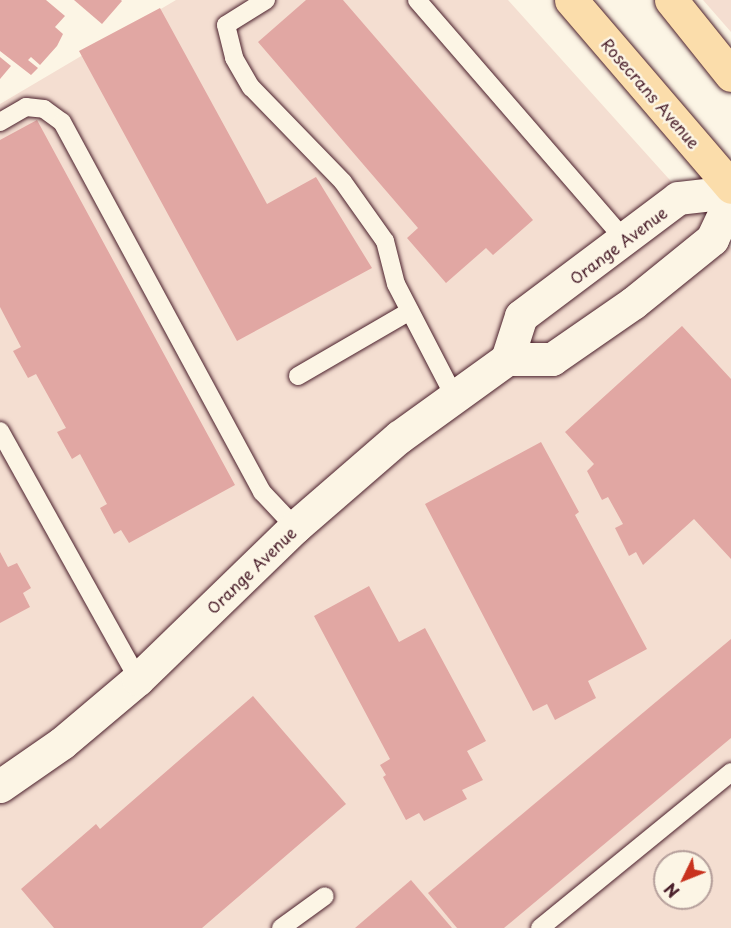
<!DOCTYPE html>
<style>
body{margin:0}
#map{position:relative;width:731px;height:928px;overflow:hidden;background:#fcf5e5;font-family:"Playpen Sans",sans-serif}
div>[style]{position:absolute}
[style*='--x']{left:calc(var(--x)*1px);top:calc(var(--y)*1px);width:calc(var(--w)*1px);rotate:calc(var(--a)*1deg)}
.built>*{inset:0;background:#f4ded1}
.building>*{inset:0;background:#e1a7a3}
.roads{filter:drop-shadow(0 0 2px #4a1f2b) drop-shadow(0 0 2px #4a1f2b)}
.lane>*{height:18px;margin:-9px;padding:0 9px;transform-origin:9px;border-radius:9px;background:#fcf5e5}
.secondary>*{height:33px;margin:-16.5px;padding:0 16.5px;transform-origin:16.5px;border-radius:16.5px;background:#fcf5e5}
.primary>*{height:33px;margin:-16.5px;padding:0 16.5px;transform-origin:16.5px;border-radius:16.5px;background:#fbddab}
span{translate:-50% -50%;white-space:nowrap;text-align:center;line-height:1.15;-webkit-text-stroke:5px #fcf5e5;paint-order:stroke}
.street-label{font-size:16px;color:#4a1f2b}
.north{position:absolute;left:653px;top:850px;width:60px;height:60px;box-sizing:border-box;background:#fcf5e5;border:2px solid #b59f9b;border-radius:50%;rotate:227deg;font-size:16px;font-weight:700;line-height:24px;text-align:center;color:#4a1f2b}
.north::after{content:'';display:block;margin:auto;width:21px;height:27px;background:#c8321e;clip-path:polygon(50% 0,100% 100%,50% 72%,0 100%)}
</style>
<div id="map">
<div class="built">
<i style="clip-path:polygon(evenodd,176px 0,508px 0,731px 248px,731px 928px,0 928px,0 104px,176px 0,665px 862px,701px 862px,701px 898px,665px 898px,665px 862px)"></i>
<i style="clip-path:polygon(703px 0,731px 0,731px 32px)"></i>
</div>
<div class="building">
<i style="clip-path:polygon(0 0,46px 0,65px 16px,55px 27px,63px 34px,57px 46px,40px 65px,31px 57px,28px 60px,38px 68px,31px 75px,0 51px)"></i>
<i style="clip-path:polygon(74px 0,121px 0,122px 1px,102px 24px)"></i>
<i style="clip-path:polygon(306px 0,343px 0,533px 220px,493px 255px,486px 248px,446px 283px,407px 238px,418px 228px,258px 42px)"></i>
<i style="clip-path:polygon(160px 8px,267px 204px,316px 177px,372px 268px,237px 341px,79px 51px)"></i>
<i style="clip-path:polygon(0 57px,11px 66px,0 79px)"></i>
<i style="clip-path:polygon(37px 120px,235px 485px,129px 543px,121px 530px,114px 534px,100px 508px,107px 504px,80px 454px,72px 459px,57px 432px,66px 428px,36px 374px,28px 378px,13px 351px,21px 347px,0 307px,0 140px)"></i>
<i style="clip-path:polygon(682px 326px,731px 379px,731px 559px,694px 519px,643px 565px,636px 552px,629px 556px,615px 528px,623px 524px,608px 497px,602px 500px,587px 471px,594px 464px,565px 432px)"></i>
<i style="clip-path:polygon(541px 442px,579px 512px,575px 515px,647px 649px,588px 681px,596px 698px,555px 720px,547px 704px,533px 711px,425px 504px)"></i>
<i style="clip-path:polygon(0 552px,8px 567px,17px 563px,31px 588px,23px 593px,30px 607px,0 623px)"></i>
<i style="clip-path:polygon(369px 586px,399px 642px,425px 628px,486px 741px,467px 751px,483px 780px,462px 790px,467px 799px,424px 821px,419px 813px,406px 820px,383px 777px,386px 775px,380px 765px,390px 759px,314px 616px)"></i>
<i style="clip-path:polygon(731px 639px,731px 738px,504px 928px,457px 928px,428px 893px)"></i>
<i style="clip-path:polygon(253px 696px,346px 804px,202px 928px,54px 928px,21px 889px,96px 824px,100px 829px)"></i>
<i style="clip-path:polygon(411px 880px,452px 928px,355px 928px)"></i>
</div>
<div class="roads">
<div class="lane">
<i style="--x:266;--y:0;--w:47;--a:148"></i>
<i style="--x:226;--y:25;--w:34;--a:76"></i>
<i style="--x:234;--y:58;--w:34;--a:60"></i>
<i style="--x:251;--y:87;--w:132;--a:45.9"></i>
<i style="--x:343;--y:182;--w:72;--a:54.6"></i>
<i style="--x:385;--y:241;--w:44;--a:75.7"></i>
<i style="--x:396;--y:284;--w:126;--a:62.6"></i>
<i style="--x:417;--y:0;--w:319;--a:49.1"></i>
<i style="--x:0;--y:122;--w:30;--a:-30"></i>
<i style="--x:26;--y:107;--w:18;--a:6"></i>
<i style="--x:44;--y:109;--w:22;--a:36"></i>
<i style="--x:62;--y:122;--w:421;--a:61.6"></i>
<i style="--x:262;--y:492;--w:48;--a:46.7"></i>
<i style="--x:298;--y:376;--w:129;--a:-30.1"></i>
<i style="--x:0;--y:431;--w:284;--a:60.9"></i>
<i style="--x:281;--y:928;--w:54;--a:-36"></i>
<i style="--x:540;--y:928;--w:247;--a:-39.2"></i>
</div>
<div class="secondary">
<i style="--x:507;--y:359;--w:45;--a:-72"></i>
<i style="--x:521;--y:316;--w:196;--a:-36.9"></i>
<i style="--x:678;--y:198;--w:53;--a:-6.5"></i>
<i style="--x:0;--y:786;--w:75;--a:-34.7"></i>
<i style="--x:62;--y:743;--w:99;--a:-40.1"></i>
<i style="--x:138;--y:679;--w:219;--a:-44.1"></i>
<i style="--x:295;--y:527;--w:138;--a:-40.9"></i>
<i style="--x:399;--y:437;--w:133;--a:-35.8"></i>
<i style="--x:507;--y:359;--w:45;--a:0"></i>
<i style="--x:552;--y:359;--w:98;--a:-34.7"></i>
<i style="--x:633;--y:303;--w:102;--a:-39"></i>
<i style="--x:712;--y:239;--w:44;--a:-64.6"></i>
</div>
<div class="primary">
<i style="--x:571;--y:0;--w:246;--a:49.4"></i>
<i style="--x:671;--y:0;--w:96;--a:51.3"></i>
</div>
</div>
<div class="street-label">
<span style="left:651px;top:93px;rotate:49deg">Rosecrans Avenue</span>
<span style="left:618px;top:245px;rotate:-37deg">Orange Avenue</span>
<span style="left:251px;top:570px;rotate:-44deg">Orange Avenue</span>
</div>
<div class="north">N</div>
</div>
